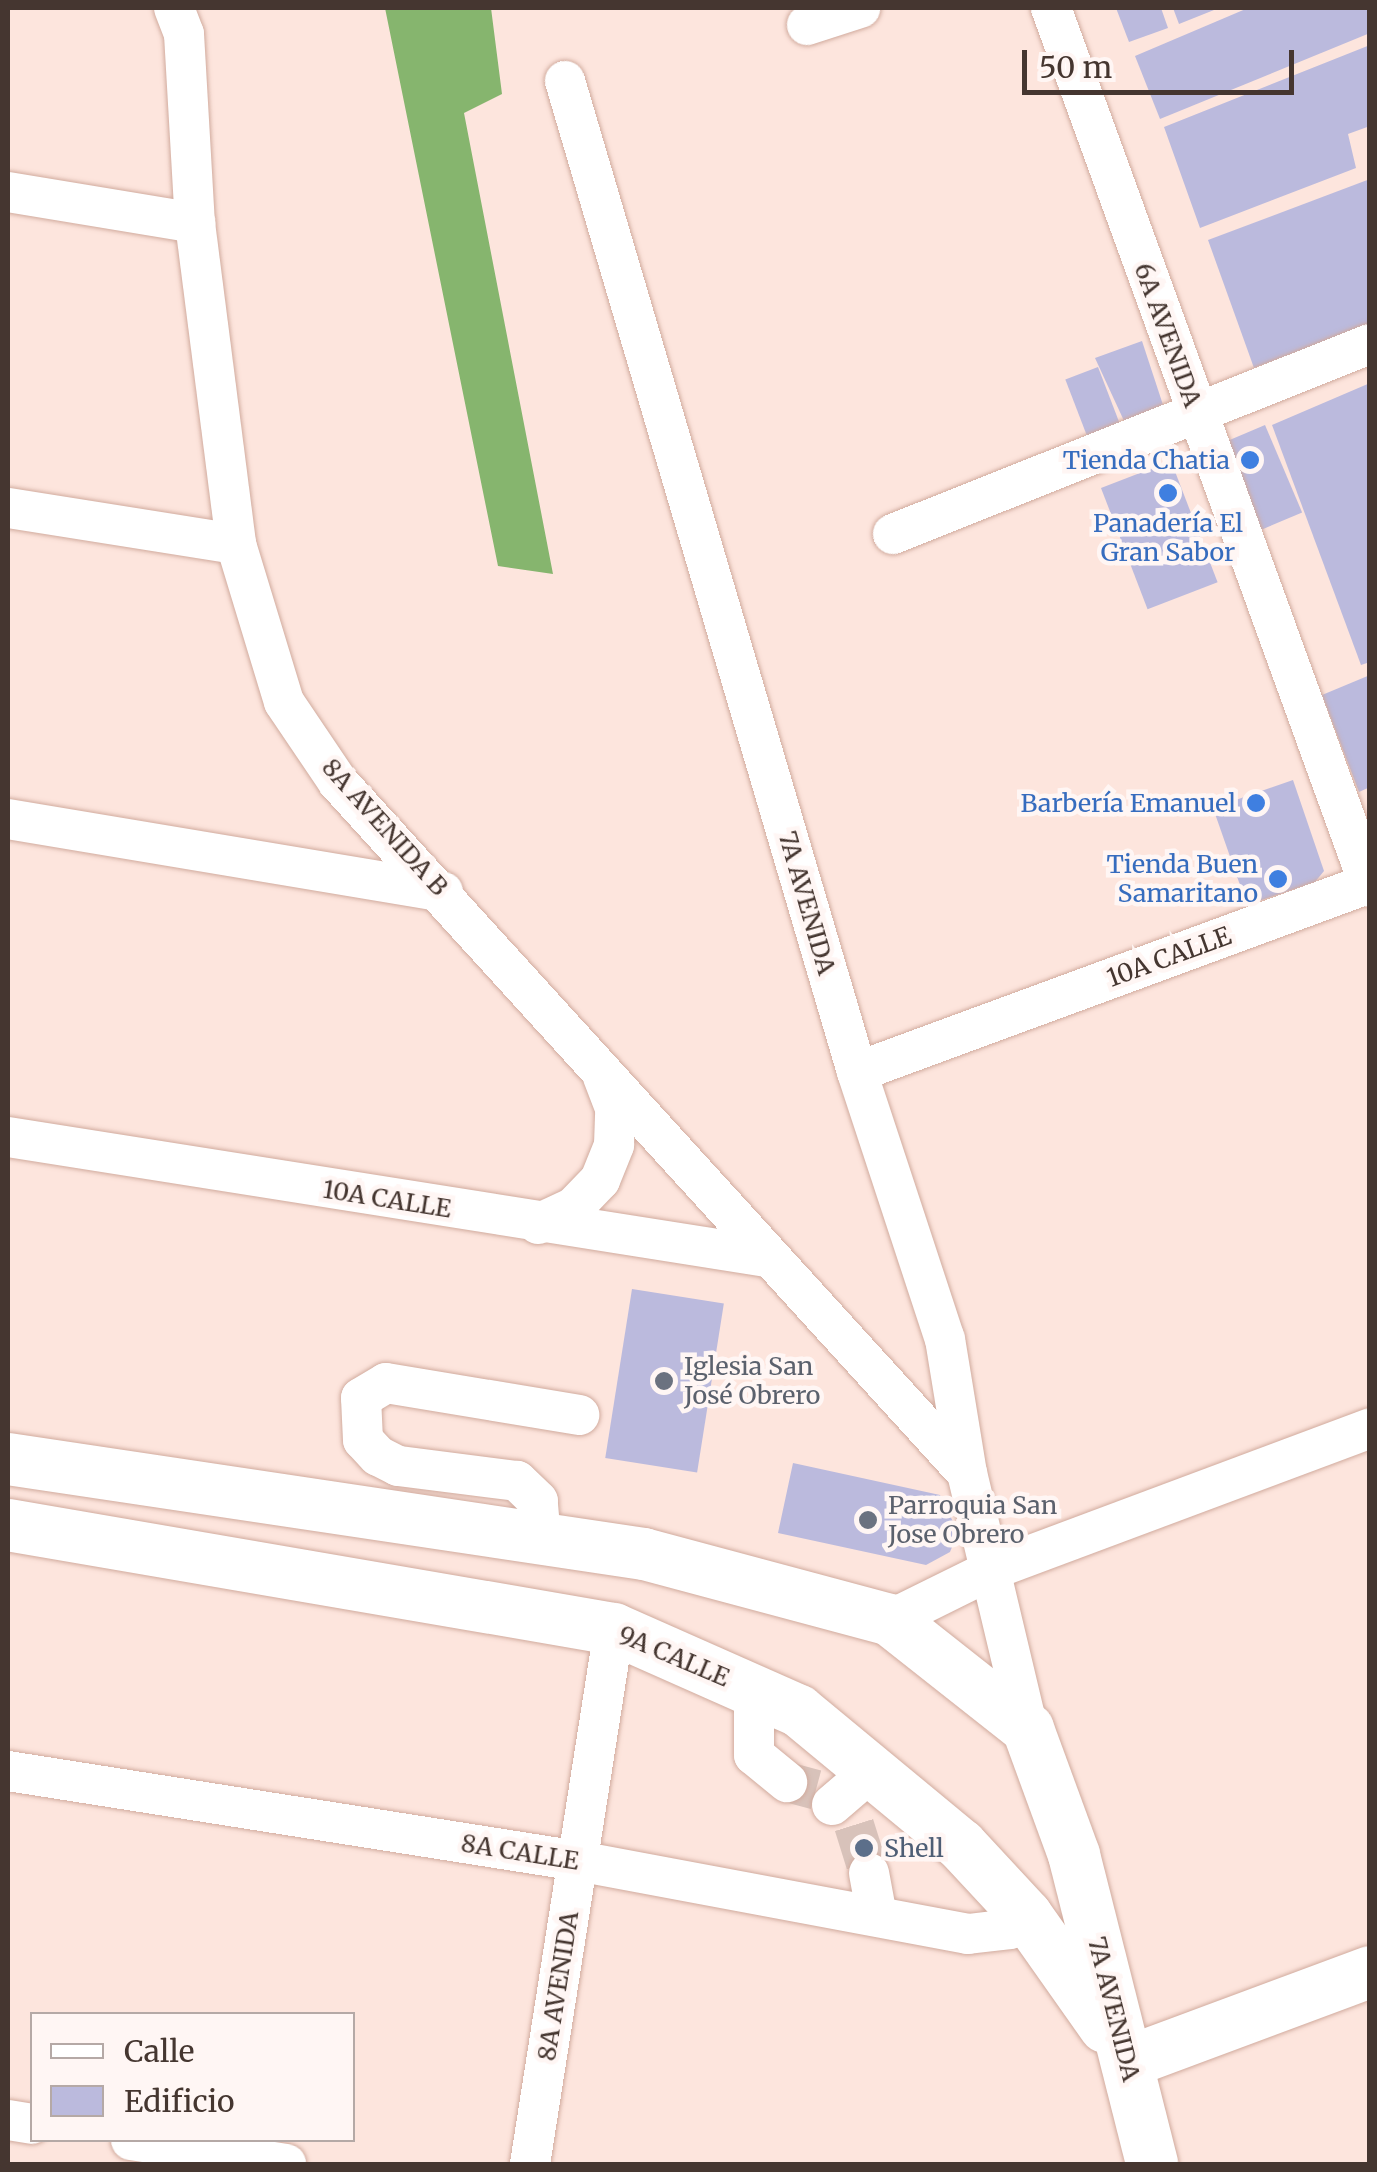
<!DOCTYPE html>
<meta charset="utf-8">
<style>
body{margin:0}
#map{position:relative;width:1377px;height:2172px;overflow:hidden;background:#fde5dd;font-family:Merriweather,serif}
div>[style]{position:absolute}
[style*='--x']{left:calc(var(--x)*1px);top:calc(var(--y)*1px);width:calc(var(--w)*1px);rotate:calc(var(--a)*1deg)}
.forest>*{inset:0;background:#86b56e}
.building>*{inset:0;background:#bbbadd;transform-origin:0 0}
.minor-tunnel>*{height:40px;margin-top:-20px;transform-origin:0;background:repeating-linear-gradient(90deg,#d8c2ba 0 40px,transparent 0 60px)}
.roads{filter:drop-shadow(0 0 2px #d1ab9e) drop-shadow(0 0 2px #d1ab9e)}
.minor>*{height:40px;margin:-20px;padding:0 20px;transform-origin:20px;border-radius:20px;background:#fff}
.major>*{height:52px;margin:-26px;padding:0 26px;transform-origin:26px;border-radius:26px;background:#fff}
.dots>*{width:28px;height:28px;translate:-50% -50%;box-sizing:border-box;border:5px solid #fff6f4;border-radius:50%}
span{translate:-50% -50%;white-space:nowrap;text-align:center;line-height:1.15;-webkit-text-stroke:9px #fff6f4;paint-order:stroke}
.street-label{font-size:25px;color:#453630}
.shop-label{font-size:25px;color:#366cbe}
.right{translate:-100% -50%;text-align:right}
.worship-label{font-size:25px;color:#5b616d}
.left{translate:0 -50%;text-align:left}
.service-label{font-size:25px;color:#4e5e75}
.frame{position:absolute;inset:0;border:10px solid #453630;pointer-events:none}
.legend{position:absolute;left:30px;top:2012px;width:325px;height:130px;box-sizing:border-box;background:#fff6f4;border:2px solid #b5a9a6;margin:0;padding:12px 18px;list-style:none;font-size:30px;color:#453630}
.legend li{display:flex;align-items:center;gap:20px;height:50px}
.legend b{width:50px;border:2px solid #b5a9a6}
.scale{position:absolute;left:1022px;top:50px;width:272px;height:45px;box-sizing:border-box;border:5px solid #453630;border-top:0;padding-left:12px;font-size:30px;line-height:35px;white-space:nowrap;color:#453630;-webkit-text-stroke:8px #fff6f4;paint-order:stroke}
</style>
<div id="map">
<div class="forest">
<i style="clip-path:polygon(385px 8px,491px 8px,502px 94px,464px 113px,553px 574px,498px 566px)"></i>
</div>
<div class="building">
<i style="clip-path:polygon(1116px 8px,1161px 8px,1168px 28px,1129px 42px)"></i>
<i style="clip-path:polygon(1173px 8px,1219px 8px,1179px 24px)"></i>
<i style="clip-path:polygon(1248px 8px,1370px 8px,1370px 33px,1160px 119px,1135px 56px)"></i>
<i style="clip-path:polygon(1370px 45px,1370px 126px,1348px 134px,1356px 168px,1200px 228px,1164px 127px)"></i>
<i style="clip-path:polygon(1370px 179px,1370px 324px,1254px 368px,1208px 240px)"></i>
<i style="clip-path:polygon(1142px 341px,1165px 411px,1125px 423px,1095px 358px)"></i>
<i style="left:1098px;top:367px;width:60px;height:35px;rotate:69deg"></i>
<i style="clip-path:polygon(1370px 383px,1370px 662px,1361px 665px,1272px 425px)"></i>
<i style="left:1265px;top:425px;width:95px;height:55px;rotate:67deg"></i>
<i style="left:1171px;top:461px;width:130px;height:75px;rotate:69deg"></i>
<i style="clip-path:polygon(1370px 675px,1370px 787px,1359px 792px,1322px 695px)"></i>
<i style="clip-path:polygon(1293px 780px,1324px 871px,1315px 882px,1247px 905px,1213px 808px)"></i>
<i style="left:632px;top:1289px;width:93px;height:171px;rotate:9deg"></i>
<i style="clip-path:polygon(793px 1463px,940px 1495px,958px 1532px,950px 1552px,926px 1565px,778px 1533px)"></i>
</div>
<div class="minor-tunnel">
<i style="--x:787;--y:1782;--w:30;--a:15"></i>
<i style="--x:854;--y:1825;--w:50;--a:72.6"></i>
</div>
<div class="roads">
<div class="minor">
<i style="--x:174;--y:8;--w:28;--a:69"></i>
<i style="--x:184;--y:34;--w:189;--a:86.7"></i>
<i style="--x:195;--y:223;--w:324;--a:82.7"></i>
<i style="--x:236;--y:544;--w:165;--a:73.1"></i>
<i style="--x:284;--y:702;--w:97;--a:56"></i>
<i style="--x:338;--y:782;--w:934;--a:47.69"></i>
<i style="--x:1051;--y:8;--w:935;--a:70.05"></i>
<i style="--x:807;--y:25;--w:56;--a:-17.8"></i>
<i style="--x:565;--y:81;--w:1033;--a:73.58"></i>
<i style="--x:857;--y:1072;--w:281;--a:71.8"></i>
<i style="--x:945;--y:1339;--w:136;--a:80.7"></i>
<i style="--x:967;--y:1473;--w:263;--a:76.6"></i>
<i style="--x:8;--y:192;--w:190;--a:9.4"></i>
<i style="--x:8;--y:508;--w:231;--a:9"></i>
<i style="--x:893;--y:534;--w:513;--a:-21.72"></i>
<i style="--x:8;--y:819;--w:441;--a:9.5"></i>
<i style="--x:857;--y:1072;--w:547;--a:-20.22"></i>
<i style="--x:8;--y:1137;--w:768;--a:8.98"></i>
<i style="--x:538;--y:1224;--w:38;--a:-25"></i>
<i style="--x:573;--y:1208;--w:39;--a:-46"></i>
<i style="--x:600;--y:1180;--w:38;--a:-68"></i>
<i style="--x:614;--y:1145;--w:37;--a:-88"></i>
<i style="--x:615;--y:1108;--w:34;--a:-111"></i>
<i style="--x:541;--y:1539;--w:38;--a:-95"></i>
<i style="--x:538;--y:1501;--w:29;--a:-136"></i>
<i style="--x:517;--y:1481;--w:120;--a:-172.8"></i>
<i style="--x:398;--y:1466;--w:22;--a:-153"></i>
<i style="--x:378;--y:1456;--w:22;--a:-133"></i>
<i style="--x:363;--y:1440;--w:42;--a:-92.7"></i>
<i style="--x:361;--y:1398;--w:29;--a:-31"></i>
<i style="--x:386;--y:1383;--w:196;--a:9.4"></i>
<i style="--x:890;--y:1620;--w:113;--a:-26.3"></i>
<i style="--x:991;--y:1570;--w:405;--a:-20.5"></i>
<i style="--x:754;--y:1691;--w:64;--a:90"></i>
<i style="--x:754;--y:1755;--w:43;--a:39.3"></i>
<i style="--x:8;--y:1771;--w:577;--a:8.97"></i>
<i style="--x:578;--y:1861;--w:397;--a:10.6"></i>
<i style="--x:968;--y:1934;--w:42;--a:-6.8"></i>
<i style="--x:1010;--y:1929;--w:21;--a:-41"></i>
<i style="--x:832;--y:1805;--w:57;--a:-40.7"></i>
<i style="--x:869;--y:1873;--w:44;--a:79.5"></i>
<i style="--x:8;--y:2120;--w:24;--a:9"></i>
<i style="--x:131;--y:2140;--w:157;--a:8.8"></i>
<i style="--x:530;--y:2164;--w:542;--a:-81.08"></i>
</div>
<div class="major">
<i style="--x:8;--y:1459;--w:643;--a:8.5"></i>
<i style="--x:644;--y:1554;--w:255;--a:15"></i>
<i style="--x:890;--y:1620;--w:176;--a:38.3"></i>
<i style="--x:1028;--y:1729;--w:134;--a:69.9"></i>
<i style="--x:1074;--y:1855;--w:319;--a:75.8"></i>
<i style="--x:8;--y:1525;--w:615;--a:9.74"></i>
<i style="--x:614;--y:1629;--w:202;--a:23.9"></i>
<i style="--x:799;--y:1711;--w:210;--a:39.6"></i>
<i style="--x:961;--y:1845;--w:96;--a:47.1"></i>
<i style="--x:1026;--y:1915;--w:137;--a:54.8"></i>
<i style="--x:1128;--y:2062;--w:258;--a:-20.4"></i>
</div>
</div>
<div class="dots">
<i style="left:1250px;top:460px;background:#3f7fe0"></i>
<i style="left:1168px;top:493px;background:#3f7fe0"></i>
<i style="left:1256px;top:803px;background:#3f7fe0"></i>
<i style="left:1278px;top:879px;background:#3f7fe0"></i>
<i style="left:664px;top:1381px;background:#6b7280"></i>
<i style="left:868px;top:1520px;background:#6b7280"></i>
<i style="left:864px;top:1848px;background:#5c6f8a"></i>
</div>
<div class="street-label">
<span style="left:1168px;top:335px;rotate:70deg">6A AVENIDA</span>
<span style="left:385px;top:827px;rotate:48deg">8A AVENIDA B</span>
<span style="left:807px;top:903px;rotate:74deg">7A AVENIDA</span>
<span style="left:1169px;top:957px;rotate:-20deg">10A CALLE</span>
<span style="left:387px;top:1199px;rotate:9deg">10A CALLE</span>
<span style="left:674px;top:1656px;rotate:23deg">9A CALLE</span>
<span style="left:520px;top:1852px;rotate:9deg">8A CALLE</span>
<span style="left:558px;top:1986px;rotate:-81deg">8A AVENIDA</span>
<span style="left:1114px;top:2009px;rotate:76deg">7A AVENIDA</span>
</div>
<div class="shop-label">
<span class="right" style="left:1230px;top:460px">Tienda Chatia</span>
<span style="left:1168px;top:538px">Panadería El<br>Gran Sabor</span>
<span class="right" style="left:1236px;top:803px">Barbería Emanuel</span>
<span class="right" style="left:1258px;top:879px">Tienda Buen<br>Samaritano</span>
</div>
<div class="worship-label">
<span class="left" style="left:684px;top:1381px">Iglesia San<br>José Obrero</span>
<span class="left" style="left:888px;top:1520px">Parroquia San<br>Jose Obrero</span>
</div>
<div class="service-label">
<span class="left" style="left:884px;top:1848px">Shell</span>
</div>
<div class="frame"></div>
<ul class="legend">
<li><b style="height:12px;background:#fff"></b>Calle</li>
<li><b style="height:28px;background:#bbbadd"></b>Edificio</li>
</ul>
<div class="scale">50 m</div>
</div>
